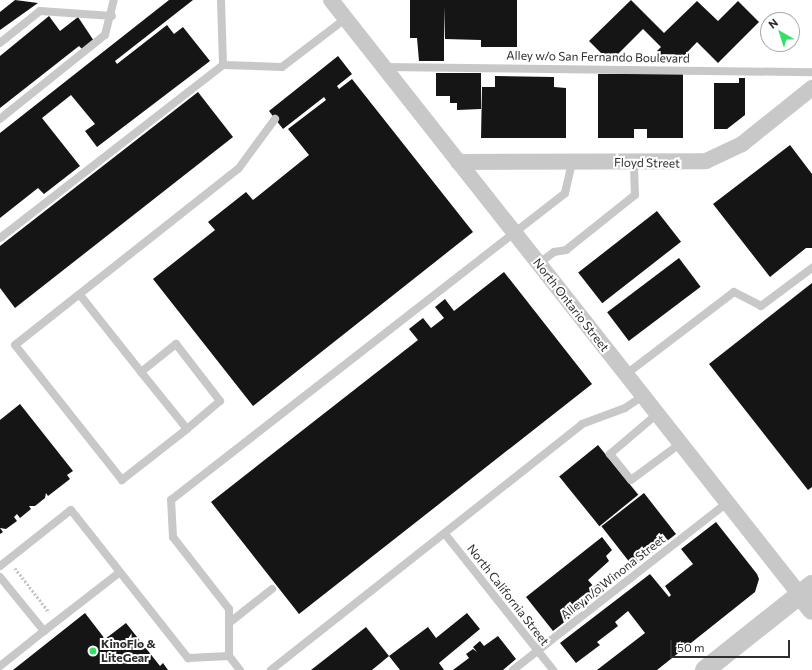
<!DOCTYPE html>
<style>
body{margin:0}
#map{position:relative;width:812px;height:670px;overflow:hidden;background:#fff;font-family:Commissioner,sans-serif}
div>[style]{position:absolute}
[style*='--x']{left:calc(var(--x)*1px);top:calc(var(--y)*1px);width:calc(var(--w)*1px);rotate:calc(var(--a)*1deg)}
.building>*{inset:0;background:#151515;transform-origin:0 0}
.path>*{height:2.5px;margin-top:-1.25px;transform-origin:0;background:repeating-linear-gradient(90deg,#c2c2c2 0 2px,transparent 0 4px)}
.service>*{height:8px;margin:-4px;padding:0 4px;transform-origin:4px;border-radius:4px;background:#c8c8c8}
.minor>*{height:16px;margin:-8px;padding:0 8px;transform-origin:8px;border-radius:8px;background:#c8c8c8}
.tertiary>*{height:20px;margin:-10px;padding:0 10px;transform-origin:10px;border-radius:10px;background:#c8c8c8}
.dots>*{width:11px;height:11px;translate:-50% -50%;box-sizing:border-box;border:2px solid #fff;border-radius:50%}
span{translate:-50% -50%;white-space:nowrap;text-align:center;line-height:1.15;-webkit-text-stroke:4px #fff;paint-order:stroke}
.street-label{font-size:12px;color:#2e2e2e}
.poi-label{font-size:12px;color:#2e2e2e;font-weight:700}
.left{translate:0 -50%;text-align:left}
.north{position:absolute;left:760px;top:12px;width:40px;height:40px;box-sizing:border-box;background:#fff;border:1px solid #ababab;border-radius:50%;rotate:321deg;font-size:11px;font-weight:700;line-height:16px;text-align:center;color:#2e2e2e}
.north::after{content:'';display:block;margin:auto;width:14px;height:18px;background:#36df65;clip-path:polygon(50% 0,100% 100%,50% 72%,0 100%)}
.scale{position:absolute;left:670px;top:640px;width:120px;height:18px;box-sizing:border-box;border:2px solid #2e2e2e;border-top:0;padding-left:5px;font-size:12px;line-height:14px;white-space:nowrap;color:#2e2e2e;-webkit-text-stroke:3px #fff;paint-order:stroke}
</style>
<div id="map">
<div class="building">
<i style="clip-path:polygon(15px 0,38px 3px,0 30px,0 12px)"></i>
<i style="clip-path:polygon(169px 0,193px 0,115px 61px,117px 64px,167px 25px,174px 34px,183px 27px,210px 61px,97px 147px,85px 131px,95px 124px,71px 95px,42px 118px,80px 166px,44px 194px,38px 188px,0 218px,0 133px)"></i>
<i style="clip-path:polygon(410px 0,517px 0,517px 47px,481px 47px,481px 40px,445px 39px,444px 7px,444px 61px,419px 61px,417px 38px,410px 38px)"></i>
<i style="clip-path:polygon(631px 0,664px 33px,697px 1px,718px 21px,738px 1px,759px 22px,718px 63px,697px 42px,677px 63px,670px 56px,666px 60px,657px 51px,661px 47px,643px 29px,610px 62px,589px 41px)"></i>
<i style="clip-path:polygon(49px 16px,60px 31px,78px 17px,94px 41px,83px 50px,79px 46px,0 108px,0 56px)"></i>
<i style="clip-path:polygon(338px 56px,352px 74px,337px 86px,339px 89px,352px 79px,473px 232px,253px 406px,153px 279px,215px 230px,208px 222px,246px 192px,253px 200px,309px 155px,288px 129px,326px 100px,324px 97px,283px 129px,269px 111px)"></i>
<i style="clip-path:polygon(436px 73px,481px 73px,481px 109px,457px 110px,457px 103px,450px 103px,450px 96px,436px 96px)"></i>
<i style="clip-path:polygon(598px 74px,683px 74px,683px 138px,647px 138px,647px 129px,634px 129px,634px 138px,598px 138px)"></i>
<i style="clip-path:polygon(495px 76px,554px 77px,554px 87px,566px 88px,566px 138px,481px 138px,482px 87px,495px 87px)"></i>
<i style="clip-path:polygon(739px 78px,745px 78px,745px 115px,727px 129px,714px 129px,714px 83px,739px 83px)"></i>
<i style="clip-path:polygon(198px 92px,233px 137px,15px 308px,0 288px,0 246px)"></i>
<i style="clip-path:polygon(790px 145px,812px 174px,812px 248px,806px 248px,770px 277px,713px 204px)"></i>
<i style="left:657px;top:211px;width:39px;height:100px;rotate:52deg"></i>
<i style="left:679px;top:258px;width:36px;height:90px;rotate:53deg"></i>
<i style="clip-path:polygon(504px 272px,592px 384px,299px 614px,211px 502px,418px 340px,409px 329px,423px 318px,431px 328px,444px 318px,435px 307px,445px 299px,454px 311px)"></i>
<i style="clip-path:polygon(812px 283px,812px 487px,808px 490px,709px 364px)"></i>
<i style="clip-path:polygon(20px 404px,73px 471px,67px 475px,70px 479px,48px 496px,46px 493px,45px 498px,35px 506px,29px 506px,31px 509px,20px 518px,17px 514px,14px 517px,17px 521px,6px 529px,0 528px,3px 532px,0 534px,0 420px)"></i>
<i style="left:598px;top:445px;width:64px;height:50px;rotate:51deg"></i>
<i style="left:644px;top:493px;width:52px;height:54px;rotate:52deg"></i>
<i style="clip-path:polygon(716px 522px,757px 574px,759px 579px,755px 592px,657px 670px,597px 670px,645px 633px,628px 611px,615px 622px,618px 626px,597px 642px,600px 645px,576px 663px,560px 643px,650px 574px,669px 597px,671px 595px,665px 586px,693px 564px,681px 549px)"></i>
<i style="clip-path:polygon(602px 537px,612px 550px,606px 556px,609px 561px,588px 580px,594px 587px,599px 583px,604px 591px,553px 631px,526px 597px)"></i>
<i style="clip-path:polygon(85px 613px,105px 639px,126px 623px,160px 666px,163px 663px,168px 670px,13px 670px)"></i>
<i style="clip-path:polygon(467px 613px,480px 629px,439px 663px,444px 670px,400px 670px,389px 656px,428px 627px,436px 638px)"></i>
<i style="clip-path:polygon(366px 627px,389px 656px,372px 670px,311px 670px)"></i>
<i style="clip-path:polygon(498px 636px,516px 659px,503px 670px,453px 670px,469px 658px,466px 654px,473px 649px,477px 652px,473px 647px,480px 641px,484px 646px)"></i>
</div>
<div class="path">
<i style="--x:15;--y:568;--w:56;--a:52.3"></i>
</div>
<div class="service">
<i style="--x:221;--y:0;--w:65;--a:88.2"></i>
<i style="--x:0;--y:43;--w:51;--a:-38.7"></i>
<i style="--x:40;--y:11;--w:72;--a:4"></i>
<i style="--x:384;--y:67;--w:428;--a:0.7"></i>
<i style="--x:0;--y:119;--w:134;--a:-38.7"></i>
<i style="--x:105;--y:35;--w:36;--a:-76"></i>
<i style="--x:0;--y:238;--w:282;--a:-37.8"></i>
<i style="--x:223;--y:65;--w:59;--a:1.9"></i>
<i style="--x:282;--y:67;--w:79;--a:-37.3"></i>
<i style="--x:538;--y:264;--w:20;--a:-37"></i>
<i style="--x:554;--y:252;--w:12;--a:-9"></i>
<i style="--x:566;--y:250;--w:88;--a:-38.6"></i>
<i style="--x:635;--y:195;--w:32;--a:-92"></i>
<i style="--x:80;--y:295;--w:98;--a:51.6"></i>
<i style="--x:625;--y:375;--w:137;--a:-37.3"></i>
<i style="--x:734;--y:292;--w:30;--a:27"></i>
<i style="--x:761;--y:306;--w:64;--a:-36.7"></i>
<i style="--x:657;--y:414;--w:62;--a:139.6"></i>
<i style="--x:610;--y:454;--w:33;--a:51"></i>
<i style="--x:631;--y:480;--w:62;--a:-36.5"></i>
<i style="--x:187;--y:429;--w:73;--a:-128.9"></i>
<i style="--x:141;--y:372;--w:45;--a:-38.7"></i>
<i style="--x:176;--y:344;--w:72;--a:52.3"></i>
<i style="--x:220;--y:401;--w:43;--a:139.7"></i>
<i style="--x:187;--y:429;--w:83;--a:141.9"></i>
<i style="--x:122;--y:480;--w:172;--a:-128.4"></i>
<i style="--x:15;--y:345;--w:285;--a:-38.3"></i>
<i style="--x:239;--y:168;--w:61;--a:-53.7"></i>
<i style="--x:445;--y:534;--w:174;--a:51.5"></i>
<i style="--x:0;--y:566;--w:90;--a:-38.3"></i>
<i style="--x:71;--y:510;--w:189;--a:51.7"></i>
<i style="--x:188;--y:658;--w:41;--a:-2.8"></i>
<i style="--x:0;--y:577;--w:70;--a:50.8"></i>
<i style="--x:44;--y:631;--w:96;--a:-37.8"></i>
<i style="--x:229;--y:623;--w:55;--a:-38.3"></i>
<i style="--x:229;--y:656;--w:47;--a:-90"></i>
<i style="--x:229;--y:609;--w:91;--a:-127.9"></i>
<i style="--x:173;--y:537;--w:37;--a:-93"></i>
<i style="--x:171;--y:500;--w:499;--a:-37.9"></i>
<i style="--x:565;--y:193;--w:31;--a:-77"></i>
<i style="--x:229;--y:656;--w:18;--a:52"></i>
<i style="--x:0;--y:666;--w:56;--a:-38.5"></i>
<i style="--x:271;--y:670;--w:397;--a:-38.3"></i>
<i style="--x:582;--y:424;--w:46;--a:-20.4"></i>
<i style="--x:625;--y:408;--w:22;--a:-34"></i>
<i style="--x:513;--y:670;--w:271;--a:-38"></i>
</div>
<div class="minor">
<i style="--x:331;--y:0;--w:758;--a:51.75"></i>
<i style="--x:458;--y:162;--w:248;--a:-0.2"></i>
<i style="--x:706;--y:161;--w:40;--a:-25"></i>
<i style="--x:742;--y:144;--w:90;--a:-38.7"></i>
</div>
<div class="tertiary">
<i style="--x:800;--y:595;--w:19;--a:51"></i>
<i style="--x:705;--y:670;--w:137;--a:-38.5"></i>
</div>
<div class="dots">
<i style="left:93px;top:651px;background:#36df65"></i>
</div>
<div class="street-label">
<span style="left:598px;top:57px;rotate:1deg">Alley w/o San Fernando Boulevard</span>
<span style="left:647px;top:163px;rotate:1deg">Floyd Street</span>
<span style="left:571px;top:305px;rotate:52deg">North Ontario Street</span>
<span style="left:613px;top:577px;rotate:-38deg">Alley n/o Winona Street</span>
<span style="left:508px;top:595px;rotate:52deg">North California Street</span>
</div>
<div class="poi-label">
<span class="left" style="left:101px;top:651px">KinoFlo &amp;<br>LiteGear</span>
</div>
<div class="north">N</div>
<div class="scale">50 m</div>
</div>
